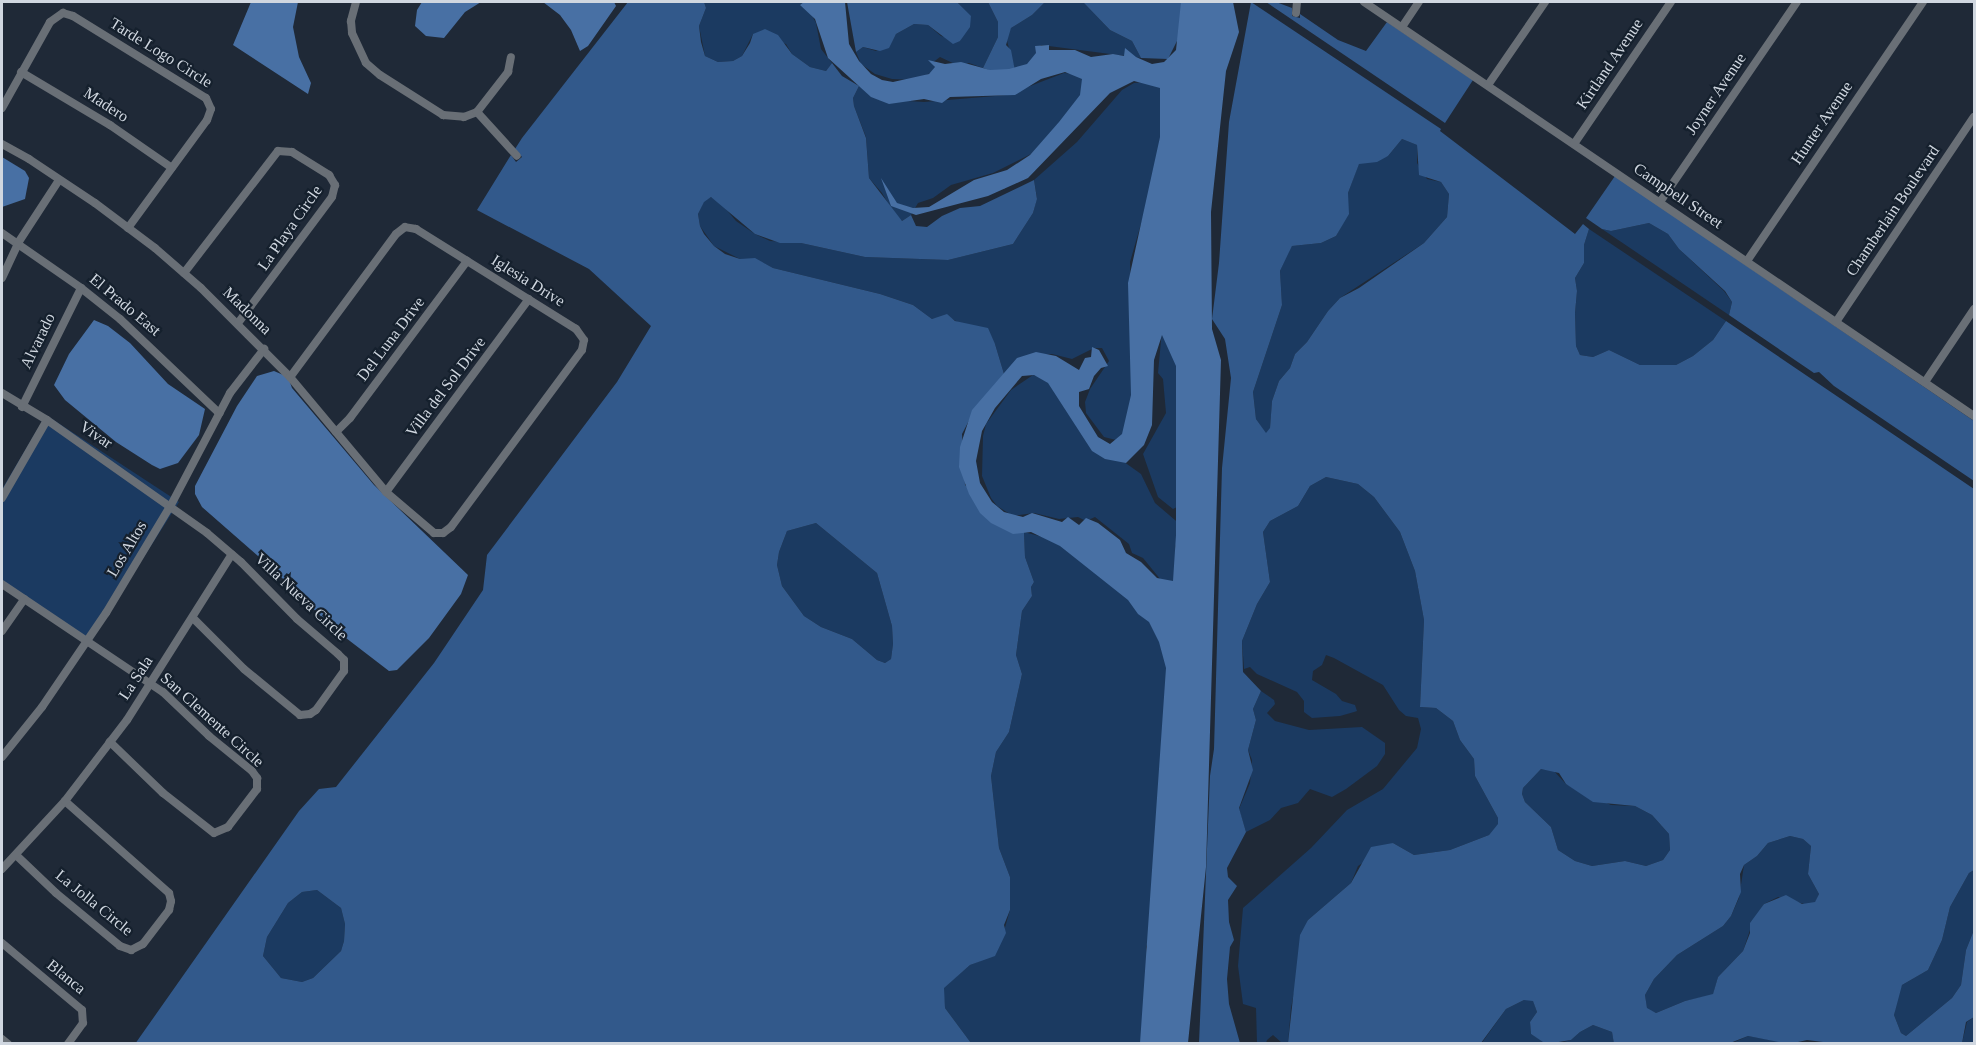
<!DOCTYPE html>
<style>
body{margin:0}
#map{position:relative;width:1976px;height:1045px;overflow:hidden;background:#1f2937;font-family:"Times New Roman",serif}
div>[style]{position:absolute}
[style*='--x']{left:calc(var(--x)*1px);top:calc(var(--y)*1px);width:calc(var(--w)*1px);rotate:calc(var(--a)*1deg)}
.green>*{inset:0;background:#1b3a61}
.forest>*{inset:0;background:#32598b}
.water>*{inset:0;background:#4870a4}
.minor>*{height:8px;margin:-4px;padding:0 4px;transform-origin:4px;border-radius:4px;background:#696f76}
span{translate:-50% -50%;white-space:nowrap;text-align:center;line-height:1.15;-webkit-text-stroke:4.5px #15202d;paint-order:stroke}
.street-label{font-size:16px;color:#d0d7e0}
.frame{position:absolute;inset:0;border:3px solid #d0d7e0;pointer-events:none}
</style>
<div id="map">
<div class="green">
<i style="clip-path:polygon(704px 2px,805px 2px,816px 23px,821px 49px,832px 63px,826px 71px,810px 67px,792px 54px,786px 44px,753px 34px,742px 56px,733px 61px,718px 62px,705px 56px,699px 26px,706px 8px)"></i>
<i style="clip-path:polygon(957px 2px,988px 2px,998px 22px,998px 37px,983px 68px,969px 63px,959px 66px,940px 57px,932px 63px,937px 70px,924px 76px,914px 80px,892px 79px,875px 74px,861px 64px,856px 52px,863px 47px,876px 51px,891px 43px,896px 34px,914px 24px,928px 25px,941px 36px,960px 41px,971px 17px)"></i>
<i style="clip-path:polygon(1045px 2px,1083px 2px,1110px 30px,1132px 41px,1141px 58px,1041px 45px,1031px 63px,1015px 71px,1006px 37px,1011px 28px,1032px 15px)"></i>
<i style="clip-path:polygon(1064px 73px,1087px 75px,1090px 88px,1031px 154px,993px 173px,951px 185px,933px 198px,918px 203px,911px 215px,902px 221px,896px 217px,882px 193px,869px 178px,866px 137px,854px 106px,853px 98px,859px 86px,893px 100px,924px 102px,1007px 95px)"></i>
<i style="clip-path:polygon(1154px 81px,1166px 87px,1156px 172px,1130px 262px,1134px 368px,1131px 386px,1132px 415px,1125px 433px,1116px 440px,1104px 437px,1086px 413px,1085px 402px,1090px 389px,1109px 361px,1102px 348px,1094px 348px,1072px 359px,1052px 354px,1038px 355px,1004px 374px,995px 344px,949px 317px,932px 319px,913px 305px,880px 294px,773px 268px,755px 259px,740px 259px,714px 246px,700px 226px,698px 214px,704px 201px,711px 197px,720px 202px,736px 221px,755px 234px,770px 241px,801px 243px,865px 257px,948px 260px,1013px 244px,1033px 213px,1037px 198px,1034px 180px,1077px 142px,1122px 90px,1134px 83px)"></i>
<i style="clip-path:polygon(1402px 139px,1417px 145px,1417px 163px,1427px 179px,1441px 182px,1449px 194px,1447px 217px,1424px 243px,1340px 298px,1328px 311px,1307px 342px,1295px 354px,1290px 368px,1279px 381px,1272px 401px,1270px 429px,1266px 434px,1256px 419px,1253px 392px,1282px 305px,1280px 271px,1288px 252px,1292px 246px,1321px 243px,1336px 236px,1348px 214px,1348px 193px,1359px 163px,1388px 156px)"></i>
<i style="clip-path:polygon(1649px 223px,1668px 234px,1679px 249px,1724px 291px,1732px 302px,1729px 315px,1602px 229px,1611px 231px)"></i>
<i style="clip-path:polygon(1589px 229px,1726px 321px,1713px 340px,1693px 356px,1676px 365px,1640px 365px,1609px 350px,1593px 357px,1580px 355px,1576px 346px,1575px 313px,1577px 291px,1575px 278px,1584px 263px,1584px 245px)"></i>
<i style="clip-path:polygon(1163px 319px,1177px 352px,1177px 507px,1173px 509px,1158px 497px,1143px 454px,1166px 413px,1163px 379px,1158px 373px)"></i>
<i style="clip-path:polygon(1033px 375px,1053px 379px,1071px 412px,1120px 459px,1141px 474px,1155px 503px,1182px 526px,1182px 534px,1175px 546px,1176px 581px,1165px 585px,1143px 558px,1132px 553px,1129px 544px,1095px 517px,1086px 521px,1078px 517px,1059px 519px,1034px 513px,1013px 516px,997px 506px,991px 498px,982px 476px,983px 436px,986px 424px,1011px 390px)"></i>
<i style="clip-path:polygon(46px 415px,179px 502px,90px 641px,2px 585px,2px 489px)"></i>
<i style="clip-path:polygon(1326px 477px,1358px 484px,1374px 497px,1400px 532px,1415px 571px,1424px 620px,1420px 707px,1436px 708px,1453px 721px,1460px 740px,1474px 759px,1475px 776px,1498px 818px,1498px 825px,1489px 835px,1450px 850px,1414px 855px,1393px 843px,1358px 866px,1351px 883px,1308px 920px,1291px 1008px,1288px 1043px,1282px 1043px,1273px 1035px,1267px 1040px,1266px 1043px,1257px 1043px,1256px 1008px,1243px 1004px,1238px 966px,1243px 908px,1311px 848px,1347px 810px,1383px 789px,1417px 748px,1421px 729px,1418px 718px,1406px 716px,1399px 710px,1383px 685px,1334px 658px,1326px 655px,1322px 665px,1313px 671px,1312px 680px,1336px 694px,1342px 701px,1355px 705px,1357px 711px,1354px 712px,1340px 716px,1312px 718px,1304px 712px,1304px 701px,1297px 692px,1257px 674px,1250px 667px,1244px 669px,1242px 641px,1257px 604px,1270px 582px,1263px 532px,1270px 521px,1298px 506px,1310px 486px)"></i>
<i style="clip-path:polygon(816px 523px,877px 573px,892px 626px,893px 644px,891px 659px,885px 663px,877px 660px,852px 639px,821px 627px,804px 616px,782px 586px,777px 565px,779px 552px,787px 531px)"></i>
<i style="clip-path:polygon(1024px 532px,1058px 541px,1091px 561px,1149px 621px,1168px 658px,1156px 920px,1146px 947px,1152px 994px,1144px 1043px,971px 1043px,945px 1008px,943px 988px,970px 965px,980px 961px,1002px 938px,1010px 910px,1010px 877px,999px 848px,991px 776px,996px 752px,1009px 732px,1022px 674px,1016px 655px,1022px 611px,1032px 596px,1031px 587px,1034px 582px,1025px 557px)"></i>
<i style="clip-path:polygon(1261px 691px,1274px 700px,1275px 704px,1267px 713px,1275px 721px,1309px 730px,1362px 727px,1385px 743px,1385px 754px,1377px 766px,1346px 789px,1332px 797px,1310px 789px,1298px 803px,1281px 808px,1270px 820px,1246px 832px,1239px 809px,1250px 783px,1252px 760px,1248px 750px,1256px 720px,1253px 709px)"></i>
<i style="clip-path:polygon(1541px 769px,1553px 770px,1566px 784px,1611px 805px,1635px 806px,1652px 815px,1669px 834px,1670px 850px,1663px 860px,1646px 866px,1625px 861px,1592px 866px,1575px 861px,1558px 850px,1551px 827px,1525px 802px,1522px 794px,1523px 788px)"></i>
<i style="clip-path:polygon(1790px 836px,1803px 839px,1811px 846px,1808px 874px,1819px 894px,1815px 903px,1808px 905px,1778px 897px,1764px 904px,1750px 930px,1743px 951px,1718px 977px,1713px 995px,1685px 1001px,1656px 1013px,1647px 1009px,1645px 995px,1654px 979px,1677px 955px,1723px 926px,1731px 916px,1739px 898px,1744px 865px,1757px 856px,1768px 843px)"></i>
<i style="clip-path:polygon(1974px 870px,1974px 930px,1966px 950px,1961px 985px,1952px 998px,1906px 1036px,1901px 1033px,1894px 1015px,1898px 993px,1902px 985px,1928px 970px,1942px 940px,1950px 907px,1969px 873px)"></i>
<i style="clip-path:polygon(317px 890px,341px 908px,345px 924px,344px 941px,341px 951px,313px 978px,302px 982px,281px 978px,263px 956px,267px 937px,288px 903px,302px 892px)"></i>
<i style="clip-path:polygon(1524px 1000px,1533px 1000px,1537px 1012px,1530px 1022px,1531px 1034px,1546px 1043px,1481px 1044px,1506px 1009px)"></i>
<i style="clip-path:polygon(1974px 1017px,1974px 1043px,1962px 1043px,1967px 1022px)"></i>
<i style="clip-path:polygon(1593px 1025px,1612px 1032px,1614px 1043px,1556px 1044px,1571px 1040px,1580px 1032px)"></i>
<i style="clip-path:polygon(1748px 1036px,1789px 1043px,1730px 1044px)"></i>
</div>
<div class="forest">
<i style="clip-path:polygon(evenodd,628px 2px,704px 2px,706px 8px,699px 26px,701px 42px,705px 56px,718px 62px,733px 61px,742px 56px,750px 43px,753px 34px,765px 29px,778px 35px,792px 54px,810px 67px,826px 71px,832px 63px,842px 76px,859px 86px,853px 98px,854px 106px,866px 138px,869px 178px,902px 221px,911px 215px,916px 226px,927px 227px,942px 216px,960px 208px,980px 206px,1034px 180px,1037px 199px,1033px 213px,1013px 244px,948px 260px,865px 257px,801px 243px,780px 243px,755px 234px,711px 197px,704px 202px,698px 214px,700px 226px,704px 234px,714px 246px,725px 254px,740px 259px,755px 258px,773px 268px,880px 294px,913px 305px,932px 319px,947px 314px,955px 321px,988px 328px,995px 344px,1004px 374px,976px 407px,962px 434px,965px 485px,1024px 532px,1025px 557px,1034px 582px,1031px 587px,1032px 596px,1022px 611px,1016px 655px,1022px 674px,1009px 732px,996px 752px,991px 776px,999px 848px,1010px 877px,1010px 910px,1004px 925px,1006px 933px,995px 956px,970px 965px,944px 988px,945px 1008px,971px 1043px,135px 1044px,299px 811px,319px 789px,336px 787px,434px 663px,483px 590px,487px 555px,617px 382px,651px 326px,589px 269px,477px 210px,511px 155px,516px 162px,522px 157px,515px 149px,522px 138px,628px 2px,816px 523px,877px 573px,892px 626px,893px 644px,891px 659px,885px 663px,877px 660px,852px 639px,821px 627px,804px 616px,782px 586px,777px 565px,779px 552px,787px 531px,816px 523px,628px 2px,317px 890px,341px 908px,345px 924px,344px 941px,341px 951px,313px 978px,302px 982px,281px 978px,263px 956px,267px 937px,288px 903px,302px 892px,317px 890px)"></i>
<i style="clip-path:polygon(847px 2px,957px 2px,971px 16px,970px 27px,960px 41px,953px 44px,928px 25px,914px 24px,896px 34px,889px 48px,880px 51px,863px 47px,856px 52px)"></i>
<i style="clip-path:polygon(988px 2px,1045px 2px,1032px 15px,1011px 28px,1006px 45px,1011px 50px,1015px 71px,1003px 75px,983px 68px,998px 37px,998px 22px)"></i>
<i style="clip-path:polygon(1083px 2px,1185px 2px,1184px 27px,1168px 59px,1141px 58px,1132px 41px,1110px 30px)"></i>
<i style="clip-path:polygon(evenodd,1251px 2px,1441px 129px,1440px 131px,1575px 234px,1583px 224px,1589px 229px,1584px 245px,1584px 263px,1575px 278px,1577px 291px,1575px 313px,1576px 346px,1580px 355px,1593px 357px,1609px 350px,1640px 365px,1676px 365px,1693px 356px,1713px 340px,1726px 321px,1974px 489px,1974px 870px,1969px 873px,1950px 907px,1942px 940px,1928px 970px,1902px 985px,1894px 1015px,1901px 1033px,1906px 1036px,1952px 998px,1961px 985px,1966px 950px,1974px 930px,1974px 1017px,1966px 1022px,1962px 1043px,1839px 1044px,1807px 1040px,1789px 1044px,1748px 1036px,1730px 1043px,1614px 1044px,1612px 1032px,1593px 1025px,1580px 1032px,1571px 1040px,1546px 1044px,1531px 1034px,1530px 1022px,1537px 1012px,1533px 1001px,1524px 1000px,1506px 1009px,1481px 1043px,1288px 1043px,1300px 935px,1308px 920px,1351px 883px,1371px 847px,1393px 843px,1414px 855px,1450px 850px,1489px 835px,1498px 824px,1498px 818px,1475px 776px,1474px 759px,1460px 740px,1453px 721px,1436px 708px,1420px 707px,1424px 620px,1415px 571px,1400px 532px,1374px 497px,1358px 484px,1326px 477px,1310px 486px,1298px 506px,1270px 521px,1263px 532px,1270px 582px,1257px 604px,1242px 641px,1243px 672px,1261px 691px,1253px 709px,1256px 720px,1248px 750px,1253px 770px,1239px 808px,1246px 832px,1227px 868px,1228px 877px,1237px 886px,1228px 900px,1229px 922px,1234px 940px,1230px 947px,1227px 979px,1229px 1004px,1240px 1043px,1199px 1044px,1210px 776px,1214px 749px,1222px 468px,1231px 378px,1225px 339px,1212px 319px,1219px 263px,1229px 122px,1251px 2px,1402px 139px,1417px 145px,1419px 175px,1441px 182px,1449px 194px,1447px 217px,1424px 243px,1359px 288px,1340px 298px,1328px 311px,1307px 342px,1295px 354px,1290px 368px,1279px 381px,1272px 401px,1270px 428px,1266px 433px,1256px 419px,1253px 392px,1282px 305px,1280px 271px,1289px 252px,1292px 246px,1321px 243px,1336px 236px,1349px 214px,1348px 193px,1359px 164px,1377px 162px,1388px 156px,1402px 139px,1251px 2px,1541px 769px,1559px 773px,1566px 784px,1593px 802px,1635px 806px,1652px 815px,1669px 834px,1670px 850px,1663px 860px,1646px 866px,1625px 861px,1592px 866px,1575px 861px,1558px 850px,1551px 827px,1525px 802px,1522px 794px,1523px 788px,1541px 769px,1251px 2px,1790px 836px,1803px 839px,1811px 846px,1808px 874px,1819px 894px,1815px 902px,1802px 904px,1786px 895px,1764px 904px,1750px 923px,1750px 933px,1743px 951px,1718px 977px,1713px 994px,1685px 1001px,1656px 1013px,1647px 1008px,1645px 995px,1654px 979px,1677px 955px,1723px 926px,1731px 916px,1741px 892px,1740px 874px,1744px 865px,1757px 856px,1768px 843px,1790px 836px)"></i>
<i style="clip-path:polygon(1266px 2px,1276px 2px,1292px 8px,1292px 16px,1300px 18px,1300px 14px,1338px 40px,1366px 51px,1387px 22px,1473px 80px,1445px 123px)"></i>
<i style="clip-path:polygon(1615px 176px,1974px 421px,1974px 481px,1834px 386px,1819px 372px,1814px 373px,1729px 315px,1732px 302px,1725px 291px,1679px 249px,1668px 234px,1649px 223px,1611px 231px,1602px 229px,1586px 218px)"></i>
</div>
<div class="water">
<i style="clip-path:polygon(251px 2px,298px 2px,293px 27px,299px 57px,311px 83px,308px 94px,233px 45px)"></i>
<i style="clip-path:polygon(422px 2px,481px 2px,465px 12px,444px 38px,426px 36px,415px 26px,417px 10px)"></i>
<i style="clip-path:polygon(543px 2px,614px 2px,616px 6px,588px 46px,580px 51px,571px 30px,560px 15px)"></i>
<i style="clip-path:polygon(evenodd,804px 2px,845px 2px,849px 44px,859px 61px,871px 74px,882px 80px,893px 82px,929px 74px,935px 67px,928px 60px,945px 64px,961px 62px,990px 70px,1009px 69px,1027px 64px,1036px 53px,1035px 46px,1049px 45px,1049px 50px,1075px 50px,1091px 57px,1113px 54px,1124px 56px,1125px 48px,1136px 57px,1152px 64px,1164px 62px,1176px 50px,1181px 2px,1233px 2px,1239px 32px,1226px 71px,1211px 212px,1212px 329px,1221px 360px,1206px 867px,1188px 1043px,1140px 1043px,1166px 668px,1159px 642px,1149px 622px,1138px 614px,1128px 600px,1060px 546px,1031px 532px,1013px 534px,991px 523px,980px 513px,969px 494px,959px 467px,960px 447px,972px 410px,1017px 358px,1036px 352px,1056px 356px,1079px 370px,1085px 358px,1091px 357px,1092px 347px,1099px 350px,1108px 366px,1101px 368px,1094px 376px,1089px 389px,1079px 392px,1079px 406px,1098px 437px,1110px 444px,1122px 434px,1131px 395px,1128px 283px,1160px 137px,1160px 88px,1134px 81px,1110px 93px,1028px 178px,988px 196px,916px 215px,891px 206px,881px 178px,897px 203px,913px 208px,929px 207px,974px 180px,1007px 170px,1030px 155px,1059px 122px,1080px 95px,1082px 79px,1065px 72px,1041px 79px,1015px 95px,950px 97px,942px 103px,924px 99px,889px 104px,871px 97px,828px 58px,815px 19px,800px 5px,804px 2px,1162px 335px,1176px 366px,1176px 535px,1173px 581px,1157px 578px,1141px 562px,1126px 553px,1120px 540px,1098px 523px,1086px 518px,1079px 525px,1068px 517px,1062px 522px,1032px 513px,1023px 517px,1004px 512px,992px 502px,980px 483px,976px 461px,982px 431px,995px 408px,1022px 376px,1034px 375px,1048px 383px,1092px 451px,1105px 459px,1126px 463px,1144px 445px,1152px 425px,1154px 360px,1162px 335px)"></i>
<i style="clip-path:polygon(2px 157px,25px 171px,29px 178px,25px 199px,2px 207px)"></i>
<i style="clip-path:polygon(94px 320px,108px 326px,130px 343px,168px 384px,205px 409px,199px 435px,178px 463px,160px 469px,152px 465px,116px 442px,65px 400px,54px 385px,69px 354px)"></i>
<i style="clip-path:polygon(274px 371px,288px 377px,292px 388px,374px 485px,468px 575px,461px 594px,429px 638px,397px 670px,389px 671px,333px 628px,274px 570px,202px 507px,195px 494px,195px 486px,237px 406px,257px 376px)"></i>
</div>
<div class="minor">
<i style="--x:356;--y:2;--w:20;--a:105"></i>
<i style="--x:351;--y:21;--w:12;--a:85"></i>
<i style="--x:352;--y:33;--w:33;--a:65"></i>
<i style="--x:366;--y:63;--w:18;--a:41"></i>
<i style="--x:380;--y:75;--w:75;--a:32.4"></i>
<i style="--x:443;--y:115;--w:21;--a:5"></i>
<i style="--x:464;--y:117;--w:14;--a:-21"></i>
<i style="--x:477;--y:112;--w:51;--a:-52.2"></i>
<i style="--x:508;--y:72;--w:15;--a:-79"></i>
<i style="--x:1364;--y:2;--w:737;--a:34.16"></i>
<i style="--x:1296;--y:13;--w:11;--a:-85"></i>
<i style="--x:1402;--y:27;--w:30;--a:-56"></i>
<i style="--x:21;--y:72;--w:104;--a:30.8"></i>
<i style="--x:110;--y:125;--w:75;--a:34.7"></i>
<i style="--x:1488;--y:85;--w:101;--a:-55.5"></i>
<i style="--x:2;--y:108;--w:98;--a:-60.8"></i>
<i style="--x:50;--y:22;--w:16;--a:-35"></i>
<i style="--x:63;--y:13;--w:10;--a:17"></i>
<i style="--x:73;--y:16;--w:156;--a:31.7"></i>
<i style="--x:206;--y:98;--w:12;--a:66"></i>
<i style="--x:211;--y:109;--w:12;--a:110"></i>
<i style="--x:207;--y:120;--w:134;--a:126.2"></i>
<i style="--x:477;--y:112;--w:59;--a:47.7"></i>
<i style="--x:2;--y:144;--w:31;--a:29"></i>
<i style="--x:29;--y:159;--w:79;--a:33.7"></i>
<i style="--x:95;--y:203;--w:75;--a:36.9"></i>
<i style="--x:155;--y:248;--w:61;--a:41"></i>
<i style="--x:201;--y:288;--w:126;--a:45"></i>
<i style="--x:290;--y:377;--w:150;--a:50.1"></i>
<i style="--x:386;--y:492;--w:63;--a:40.5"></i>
<i style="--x:434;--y:533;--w:9;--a:0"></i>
<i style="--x:443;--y:533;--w:10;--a:-37"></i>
<i style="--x:451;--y:527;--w:220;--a:-53.5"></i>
<i style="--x:582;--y:350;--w:10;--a:-79"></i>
<i style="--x:584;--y:340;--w:14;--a:-126"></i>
<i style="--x:576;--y:329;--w:189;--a:-148"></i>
<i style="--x:416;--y:229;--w:11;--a:-170"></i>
<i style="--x:405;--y:227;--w:11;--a:142"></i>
<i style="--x:396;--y:234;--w:178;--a:126.5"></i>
<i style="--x:1574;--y:144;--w:172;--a:-55.7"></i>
<i style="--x:1660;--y:202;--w:242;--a:-55.6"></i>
<i style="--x:2;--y:233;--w:96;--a:34.8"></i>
<i style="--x:81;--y:288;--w:50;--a:38.5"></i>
<i style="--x:120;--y:319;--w:137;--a:43.5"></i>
<i style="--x:1747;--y:261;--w:313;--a:-55.8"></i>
<i style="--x:184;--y:273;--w:154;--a:-52.4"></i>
<i style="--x:278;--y:151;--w:14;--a:4"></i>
<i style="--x:292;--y:152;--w:44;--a:31.9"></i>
<i style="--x:329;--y:175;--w:12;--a:59"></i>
<i style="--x:335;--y:185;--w:12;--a:104"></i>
<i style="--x:332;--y:197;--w:157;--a:126.7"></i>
<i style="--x:2;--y:278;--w:38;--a:-65"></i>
<i style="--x:18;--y:243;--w:75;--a:-56.9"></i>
<i style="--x:1836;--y:322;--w:247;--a:-56.1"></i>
<i style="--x:1925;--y:382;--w:88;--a:-56.1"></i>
<i style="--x:2;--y:393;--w:52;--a:31"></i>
<i style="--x:47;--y:420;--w:196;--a:35.2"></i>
<i style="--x:207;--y:533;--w:45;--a:40.5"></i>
<i style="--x:241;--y:562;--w:80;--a:45.5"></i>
<i style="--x:297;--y:619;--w:54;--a:40.5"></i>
<i style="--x:338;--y:654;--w:8;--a:45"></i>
<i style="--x:344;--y:660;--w:11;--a:90"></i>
<i style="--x:344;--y:671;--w:48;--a:125.7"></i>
<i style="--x:316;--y:710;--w:7;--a:146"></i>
<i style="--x:310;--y:714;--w:10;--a:174"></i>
<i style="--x:300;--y:715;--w:72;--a:-140.6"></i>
<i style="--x:244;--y:669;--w:72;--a:-135"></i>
<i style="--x:22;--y:407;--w:133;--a:-63.6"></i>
<i style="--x:336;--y:432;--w:20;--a:-45"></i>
<i style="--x:350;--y:418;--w:196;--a:-53.3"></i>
<i style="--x:386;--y:492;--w:240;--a:-53.5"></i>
<i style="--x:2;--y:498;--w:90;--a:-60"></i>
<i style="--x:2;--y:584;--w:194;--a:33.9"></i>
<i style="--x:163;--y:692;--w:64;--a:43.7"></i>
<i style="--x:209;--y:736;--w:55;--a:39.1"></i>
<i style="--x:252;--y:771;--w:9;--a:54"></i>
<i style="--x:257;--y:778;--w:11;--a:90"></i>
<i style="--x:257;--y:789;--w:48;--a:127.3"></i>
<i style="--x:228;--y:827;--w:15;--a:157"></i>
<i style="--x:214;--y:833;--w:65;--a:-141.9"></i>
<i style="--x:163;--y:793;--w:74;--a:-136.1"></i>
<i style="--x:2;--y:631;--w:39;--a:-55"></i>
<i style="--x:2;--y:757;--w:64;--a:-51.3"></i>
<i style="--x:42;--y:707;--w:114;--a:-55.8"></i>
<i style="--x:106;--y:613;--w:126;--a:-59"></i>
<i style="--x:171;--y:505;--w:127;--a:-62.2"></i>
<i style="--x:230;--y:393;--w:56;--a:-52.3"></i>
<i style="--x:16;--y:855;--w:55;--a:43.5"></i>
<i style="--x:56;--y:893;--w:83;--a:39.6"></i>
<i style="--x:120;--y:946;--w:12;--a:20"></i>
<i style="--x:131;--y:950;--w:13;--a:-27"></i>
<i style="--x:143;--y:944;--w:43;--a:-52.6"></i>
<i style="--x:169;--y:910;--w:9;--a:-77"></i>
<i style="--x:171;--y:901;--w:8;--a:-104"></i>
<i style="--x:169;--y:893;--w:139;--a:-138.5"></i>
<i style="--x:2;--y:869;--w:93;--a:-47.2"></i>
<i style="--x:65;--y:801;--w:102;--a:-52.6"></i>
<i style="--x:127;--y:720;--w:196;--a:-57.7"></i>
<i style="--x:2;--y:943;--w:104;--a:39.9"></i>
<i style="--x:82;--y:1010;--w:13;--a:86"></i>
<i style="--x:83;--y:1023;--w:26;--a:126"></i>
<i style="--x:2;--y:1039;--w:8;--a:40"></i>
</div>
<div class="street-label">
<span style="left:161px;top:53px;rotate:32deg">Tarde Logo Circle</span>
<span style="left:1610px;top:64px;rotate:-56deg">Kirtland Avenue</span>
<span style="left:1716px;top:94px;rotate:-56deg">Joyner Avenue</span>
<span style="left:106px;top:105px;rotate:33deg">Madero</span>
<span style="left:1822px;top:123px;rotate:-56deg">Hunter Avenue</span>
<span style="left:1678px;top:196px;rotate:34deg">Campbell Street</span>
<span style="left:1893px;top:211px;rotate:-56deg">Chamberlain Boulevard</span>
<span style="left:290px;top:228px;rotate:-55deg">La Playa Circle</span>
<span style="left:528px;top:281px;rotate:32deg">Iglesia Drive</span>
<span style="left:125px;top:305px;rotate:40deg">El Prado East</span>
<span style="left:247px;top:311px;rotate:44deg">Madonna</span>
<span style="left:391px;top:339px;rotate:-53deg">Del Luna Drive</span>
<span style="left:38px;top:341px;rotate:-64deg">Alvarado</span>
<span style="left:446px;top:387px;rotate:-53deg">Villa del Sol Drive</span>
<span style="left:96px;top:435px;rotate:34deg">Vivar</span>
<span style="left:127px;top:549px;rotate:-59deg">Los Altos</span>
<span style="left:301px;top:597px;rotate:43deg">Villa Nueva Circle</span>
<span style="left:136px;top:678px;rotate:-57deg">La Sala</span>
<span style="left:212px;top:720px;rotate:42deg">San Clemente Circle</span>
<span style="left:94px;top:903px;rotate:39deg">La Jolla Circle</span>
<span style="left:66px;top:977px;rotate:39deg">Blanca</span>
</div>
<div class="frame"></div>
</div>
